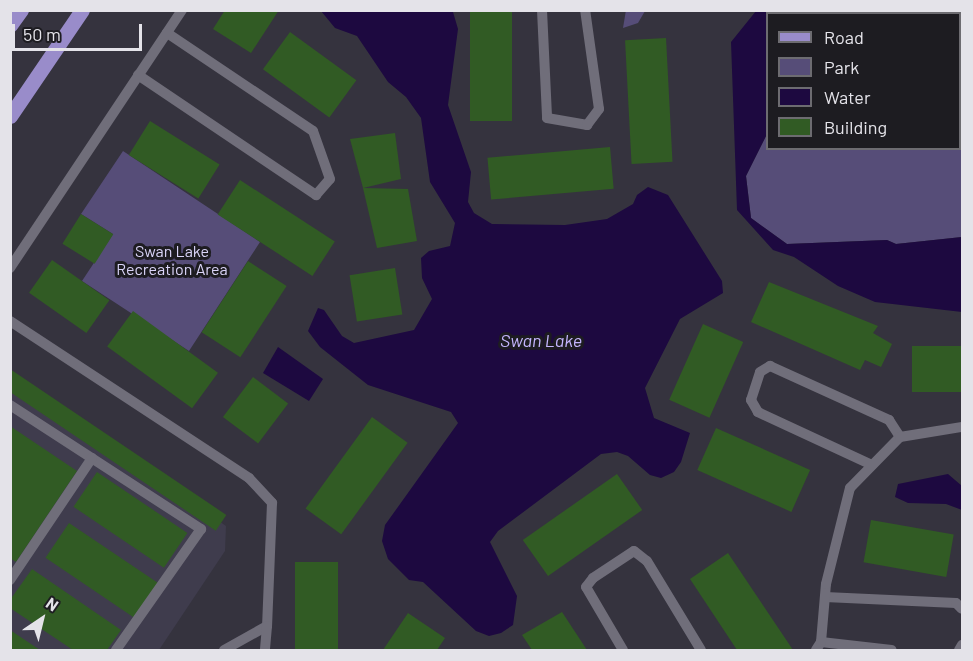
<!DOCTYPE html>
<style>
body{margin:0}
#map{position:relative;width:973px;height:661px;overflow:hidden;background:#35333e;font-family:Barlow,sans-serif}
div>[style]{position:absolute}
[style*='--x']{left:calc(var(--x)*1px);top:calc(var(--y)*1px);width:calc(var(--w)*1px);rotate:calc(var(--a)*1deg)}
.built>*{inset:0;background:#3f3c4d}
.green>*{inset:0;background:#564d78}
.water>*{inset:0;background:#1d0940}
.building>*{inset:0;background:#315b24;transform-origin:0 0}
.service>*{height:10px;margin:-5px;padding:0 5px;transform-origin:5px;border-radius:5px;background:#706e7a}
.primary>*{height:15px;margin:-7.5px;padding:0 7.5px;transform-origin:7.5px;border-radius:7.5px;background:#998cca}
span{translate:-50% -50%;white-space:nowrap;text-align:center;line-height:1.15;-webkit-text-stroke:6px #1d1c21;paint-order:stroke}
.park-label{font-size:16px;color:#dad4f8}
.water-label{font-size:18px;color:#c5b6fe;font-style:italic}
.frame{position:absolute;inset:0;border:12px solid #e4e3e9;pointer-events:none}
.legend{position:absolute;left:766px;top:12px;width:195px;height:138px;box-sizing:border-box;background:#1d1c21;border:2px solid #6d6c71;margin:0;padding:8px 10px;list-style:none;font-size:18px;color:#e4e3e9}
.legend li{display:flex;align-items:center;gap:12px;height:30px}
.legend b{width:30px;border:2px solid #6d6c71}
.north{position:absolute;left:12px;top:589px;width:60px;height:60px;-webkit-text-stroke:4px #1d1c21;paint-order:stroke;rotate:35deg;font-size:16px;font-weight:700;line-height:24px;text-align:center;color:#e4e3e9}
.north::after{content:'';display:block;margin:auto;width:21px;height:27px;background:#e4e3e9;clip-path:polygon(50% 0,100% 100%,50% 72%,0 100%)}
.scale{position:absolute;left:12px;top:24px;width:130px;height:27px;box-sizing:border-box;border:3px solid #e4e3e9;border-top:0;padding-left:8px;font-size:18px;line-height:21px;white-space:nowrap;color:#e4e3e9;-webkit-text-stroke:4px #1d1c21;paint-order:stroke}
</style>
<div id="map">
<div class="built">
<i style="clip-path:polygon(10px 376px,226px 526px,225px 551px,159px 650px,11px 650px)"></i>
</div>
<div class="green">
<i style="clip-path:polygon(626px 10px,645px 10px,645px 11px,638px 23px,623px 28px)"></i>
<i style="clip-path:polygon(851px 10px,962px 11px,962px 237px,896px 244px,887px 240px,787px 244px,751px 218px,746px 176px,767px 134px,768px 148px,960px 148px,960px 14px,849px 13px)"></i>
<i style="clip-path:polygon(123px 151px,260px 242px,189px 351px,82px 281px,113px 234px,81px 214px)"></i>
</div>
<div class="water">
<i style="clip-path:polygon(321px 11px,453px 12px,458px 29px,448px 105px,471px 172px,468px 202px,474px 213px,492px 224px,565px 225px,607px 219px,633px 204px,637px 195px,648px 187px,668px 195px,722px 281px,723px 293px,680px 319px,645px 388px,654px 418px,690px 433px,681px 462px,674px 472px,661px 478px,650px 475px,628px 456px,617px 452px,601px 454px,498px 531px,490px 542px,517px 596px,513px 625px,501px 633px,489px 636px,476px 631px,423px 582px,409px 580px,388px 559px,382px 541px,385px 525px,458px 423px,451px 412px,368px 385px,320px 347px,308px 331px,318px 308px,324px 310px,342px 336px,354px 343px,414px 330px,432px 299px,422px 278px,421px 258px,429px 251px,450px 246px,455px 223px,430px 182px,421px 118px,406px 97px,388px 82px,357px 36px,335px 28px)"></i>
<i style="clip-path:polygon(756px 11px,851px 11px,768px 14px,767px 134px,746px 176px,751px 218px,787px 244px,887px 240px,896px 244px,962px 237px,962px 312px,875px 302px,838px 286px,794px 257px,773px 250px,737px 210px,731px 42px)"></i>
<i style="clip-path:polygon(278px 347px,323px 379px,309px 401px,263px 373px)"></i>
<i style="clip-path:polygon(948px 474px,962px 486px,962px 510px,946px 504px,908px 503px,895px 497px,898px 484px)"></i>
</div>
<div class="building">
<i style="clip-path:polygon(225px 10px,279px 10px,251px 53px,213px 29px)"></i>
<i style="left:470px;top:10px;width:42px;height:111px"></i>
<i style="left:290px;top:32px;width:82px;height:46px;rotate:36deg"></i>
<i style="left:666px;top:38px;width:124px;height:41px;rotate:87deg"></i>
<i style="left:150px;top:121px;width:82px;height:40px;rotate:32deg"></i>
<i style="clip-path:polygon(395px 133px,401px 179px,363px 188px,350px 139px)"></i>
<i style="left:610px;top:147px;width:42px;height:123px;rotate:85deg"></i>
<i style="left:240px;top:180px;width:113px;height:41px;rotate:33deg"></i>
<i style="clip-path:polygon(363px 188px,408px 189px,417px 241px,377px 248px)"></i>
<i style="left:81px;top:214px;width:38px;height:35px;rotate:32deg"></i>
<i style="left:52px;top:260px;width:70px;height:40px;rotate:35deg"></i>
<i style="left:248px;top:261px;width:46px;height:85px;rotate:33deg"></i>
<i style="left:395px;top:268px;width:47px;height:46px;rotate:81deg"></i>
<i style="clip-path:polygon(769px 282px,878px 326px,873px 333px,892px 344px,881px 367px,865px 360px,860px 370px,751px 322px)"></i>
<i style="left:133px;top:311px;width:105px;height:44px;rotate:36deg"></i>
<i style="left:703px;top:324px;width:44px;height:83px;rotate:24deg"></i>
<i style="left:962px;top:346px;width:46px;height:50px;rotate:90deg"></i>
<i style="left:10px;top:369px;width:261px;height:19px;rotate:34deg"></i>
<i style="left:253px;top:377px;width:44px;height:50px;rotate:37deg"></i>
<i style="left:372px;top:417px;width:44px;height:113px;rotate:36deg"></i>
<i style="clip-path:polygon(10px 426px,77px 471px,16px 562px,10px 558px)"></i>
<i style="left:716px;top:428px;width:103px;height:46px;rotate:24deg"></i>
<i style="left:97px;top:472px;width:109px;height:42px;rotate:34deg"></i>
<i style="left:617px;top:474px;width:44px;height:115px;rotate:55deg"></i>
<i style="left:871px;top:520px;width:84px;height:43px;rotate:10deg"></i>
<i style="left:69px;top:523px;width:107px;height:42px;rotate:34deg"></i>
<i style="clip-path:polygon(728px 553px,793px 650px,737px 650px,690px 579px)"></i>
<i style="left:338px;top:562px;width:88px;height:43px;rotate:90deg"></i>
<i style="clip-path:polygon(32px 569px,121px 630px,107px 650px,73px 650px,10px 608px,10px 600px)"></i>
<i style="clip-path:polygon(562px 612px,587px 650px,532px 650px,522px 635px)"></i>
<i style="clip-path:polygon(408px 613px,445px 638px,437px 650px,383px 650px)"></i>
<i style="clip-path:polygon(10px 630px,40px 650px,10px 650px)"></i>
</div>
<div class="service">
<i style="--x:542;--y:10;--w:108;--a:87.3"></i>
<i style="--x:547;--y:118;--w:41;--a:9.9"></i>
<i style="--x:587;--y:125;--w:20;--a:-53"></i>
<i style="--x:599;--y:109;--w:100;--a:-98"></i>
<i style="--x:138;--y:75;--w:215;--a:34"></i>
<i style="--x:316;--y:195;--w:21;--a:-49"></i>
<i style="--x:330;--y:179;--w:51;--a:-109.5"></i>
<i style="--x:313;--y:131;--w:176;--a:-146.1"></i>
<i style="--x:10;--y:268;--w:310;--a:-56.3"></i>
<i style="--x:10;--y:321;--w:286;--a:33.3"></i>
<i style="--x:249;--y:478;--w:34;--a:47"></i>
<i style="--x:272;--y:503;--w:123;--a:92.3"></i>
<i style="--x:10;--y:405;--w:228;--a:33"></i>
<i style="--x:201;--y:529;--w:148;--a:125.1"></i>
<i style="--x:872;--y:465;--w:126;--a:-155.1"></i>
<i style="--x:758;--y:412;--w:14;--a:-120"></i>
<i style="--x:751;--y:400;--w:29;--a:-72"></i>
<i style="--x:760;--y:372;--w:12;--a:-31"></i>
<i style="--x:770;--y:366;--w:131;--a:24.4"></i>
<i style="--x:889;--y:420;--w:20;--a:57"></i>
<i style="--x:10;--y:580;--w:147;--a:-56.1"></i>
<i style="--x:825;--y:597;--w:131;--a:2.6"></i>
<i style="--x:956;--y:603;--w:8;--a:45"></i>
<i style="--x:821;--y:642;--w:71;--a:6.4"></i>
<i style="--x:224;--y:650;--w:49;--a:-29.2"></i>
<i style="--x:267;--y:626;--w:24;--a:95"></i>
<i style="--x:623;--y:650;--w:73;--a:-120.4"></i>
<i style="--x:586;--y:587;--w:11;--a:-52"></i>
<i style="--x:593;--y:578;--w:49;--a:-33.4"></i>
<i style="--x:634;--y:551;--w:16;--a:38"></i>
<i style="--x:647;--y:561;--w:104;--a:58.8"></i>
<i style="--x:816;--y:650;--w:9;--a:-58"></i>
<i style="--x:821;--y:642;--w:58;--a:-85.1"></i>
<i style="--x:826;--y:584;--w:99;--a:-76"></i>
<i style="--x:850;--y:488;--w:71;--a:-45.6"></i>
<i style="--x:900;--y:437;--w:63;--a:-9.2"></i>
<i style="--x:959;--y:650;--w:6;--a:-59"></i>
</div>
<div class="primary">
<i style="--x:10;--y:25;--w:19;--a:-54"></i>
<i style="--x:10;--y:116;--w:128;--a:-55.8"></i>
</div>
<div class="park-label">
<span style="left:172px;top:260px">Swan Lake<br>Recreation Area</span>
</div>
<div class="water-label">
<span style="left:541px;top:340px">Swan Lake</span>
</div>
<div class="frame"></div>
<ul class="legend">
<li><b style="height:8px;background:#998cca"></b>Road</li>
<li><b style="height:16px;background:#564d78"></b>Park</li>
<li><b style="height:16px;background:#1d0940"></b>Water</li>
<li><b style="height:16px;background:#315b24"></b>Building</li>
</ul>
<div class="north">N</div>
<div class="scale">50 m</div>
</div>
